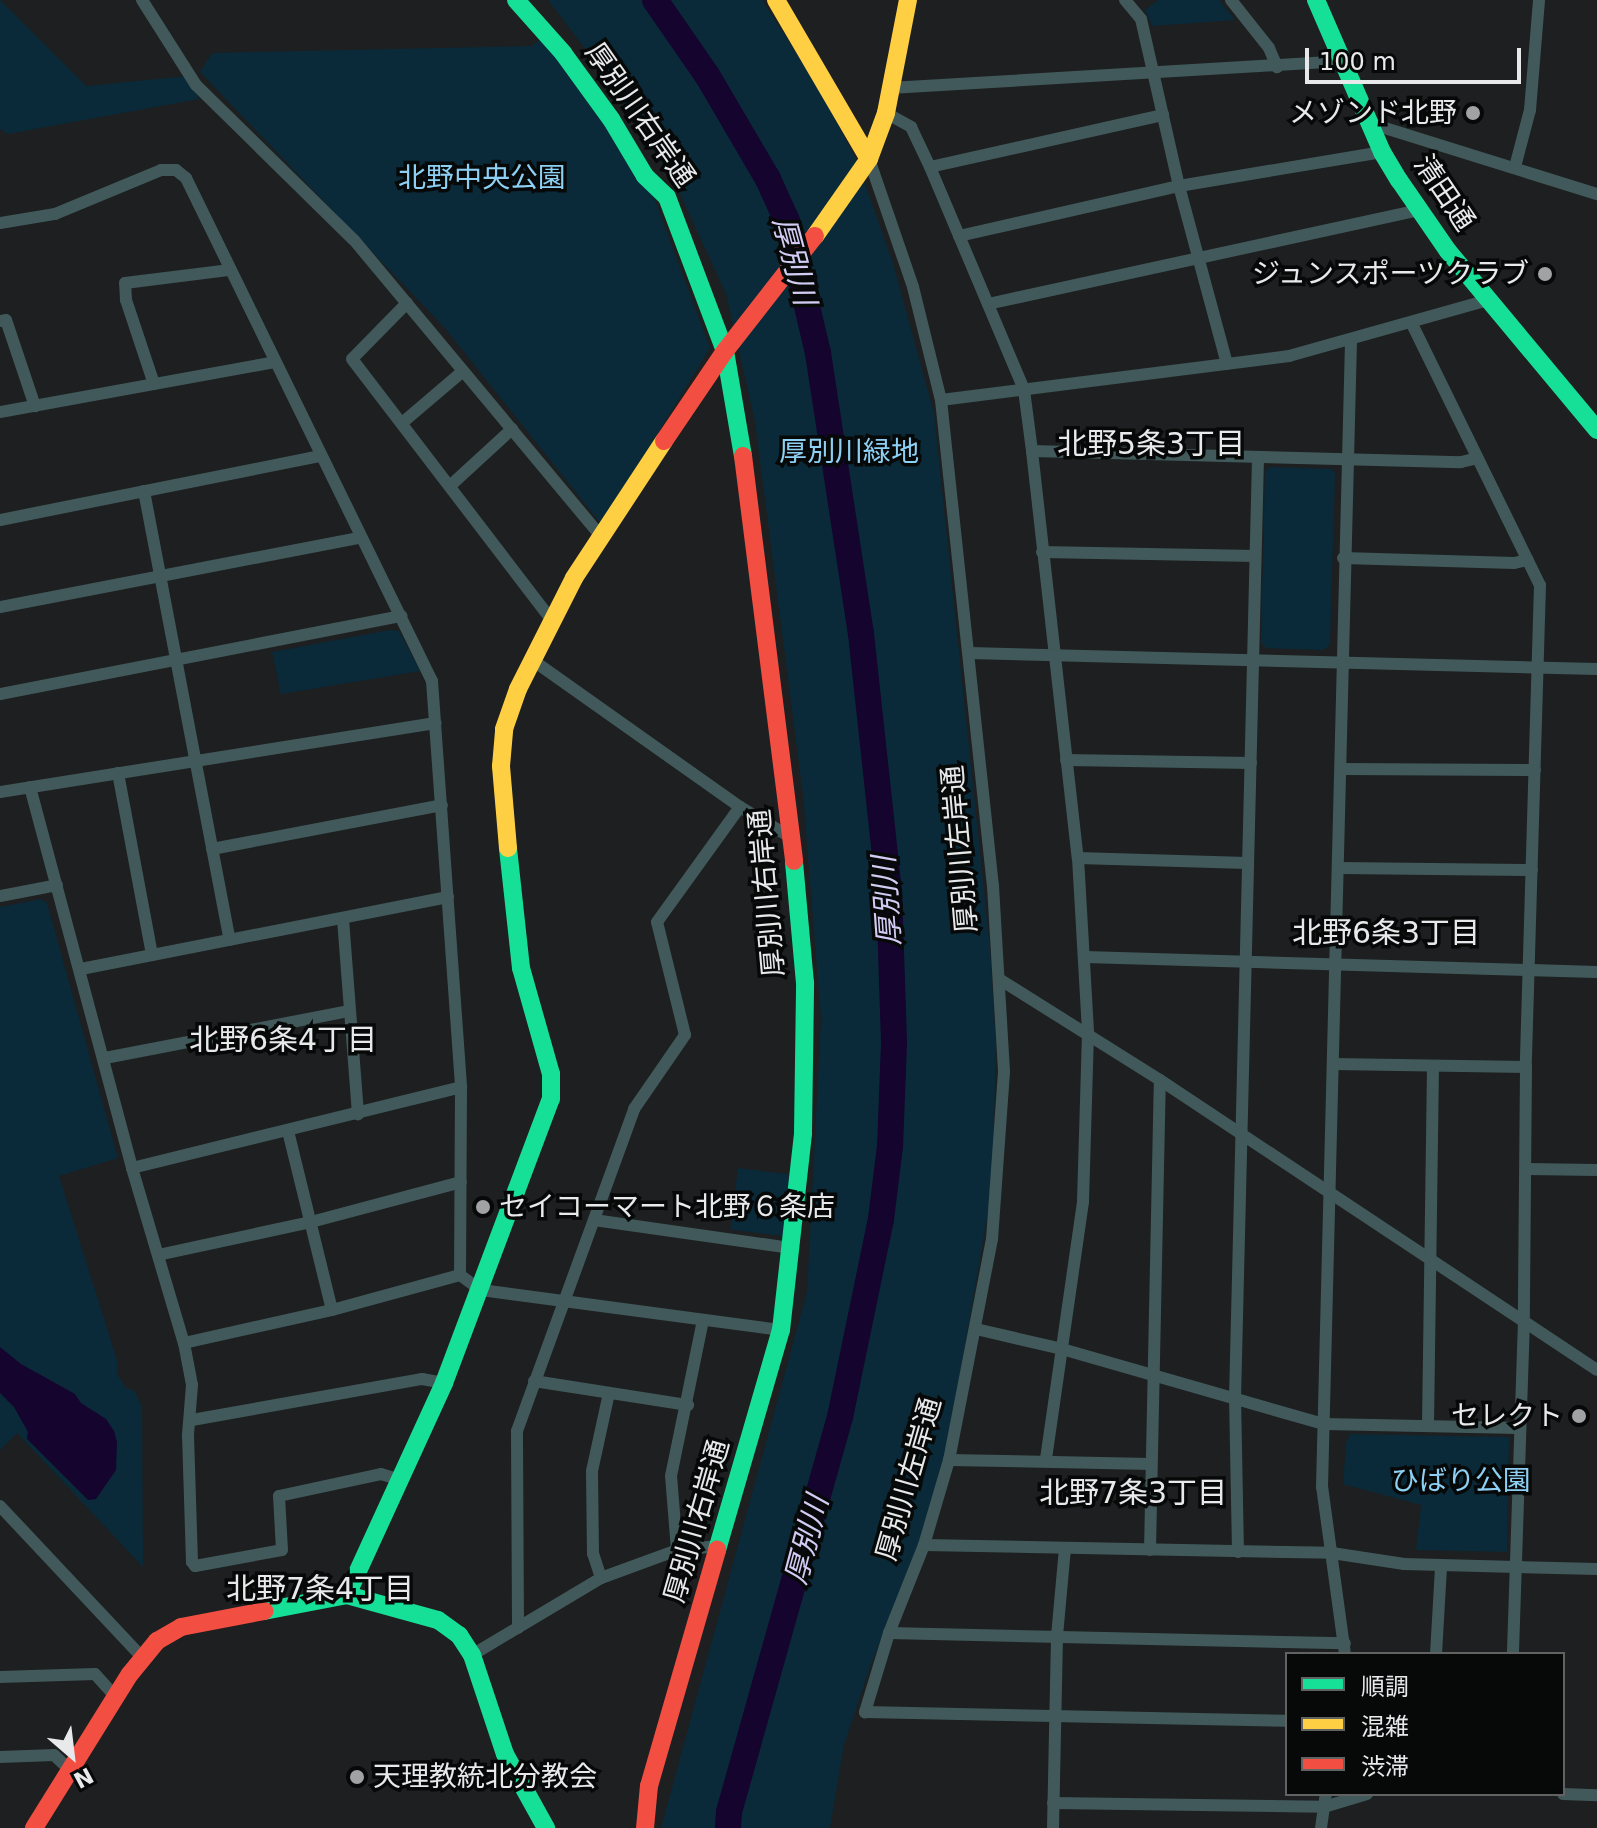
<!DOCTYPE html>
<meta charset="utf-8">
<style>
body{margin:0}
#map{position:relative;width:1597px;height:1828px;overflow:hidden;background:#1d1f20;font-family:"DejaVu Sans","Noto Sans JP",sans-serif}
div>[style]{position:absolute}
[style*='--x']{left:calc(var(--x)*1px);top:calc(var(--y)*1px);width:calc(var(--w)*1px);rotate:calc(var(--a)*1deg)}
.green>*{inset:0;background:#0a2a39;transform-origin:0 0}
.water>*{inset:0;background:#14042e}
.river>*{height:26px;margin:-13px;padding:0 13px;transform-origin:13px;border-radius:13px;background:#14042e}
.street>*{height:12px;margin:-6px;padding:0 6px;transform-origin:6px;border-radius:6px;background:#41595a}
.fast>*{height:18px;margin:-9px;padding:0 9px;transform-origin:9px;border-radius:9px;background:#16e098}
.slow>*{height:18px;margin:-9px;padding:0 9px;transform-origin:9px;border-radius:9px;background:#ffcf43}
.jam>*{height:18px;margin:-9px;padding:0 9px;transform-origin:9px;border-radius:9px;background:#f24e42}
.dots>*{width:22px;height:22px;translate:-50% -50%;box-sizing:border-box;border:4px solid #070909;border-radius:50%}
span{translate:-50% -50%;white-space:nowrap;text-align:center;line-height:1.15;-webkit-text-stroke:7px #070909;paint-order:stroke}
.poi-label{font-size:28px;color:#e7e9ea}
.right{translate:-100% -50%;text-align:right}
.left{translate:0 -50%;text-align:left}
.street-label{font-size:28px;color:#e7e9ea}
.park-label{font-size:28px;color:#8dd0f4}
.water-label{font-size:30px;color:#d3cbf3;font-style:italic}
.neighbourhood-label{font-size:30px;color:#e7e9ea}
.legend{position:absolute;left:1285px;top:1652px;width:280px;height:144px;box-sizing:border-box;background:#070909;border:2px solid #616363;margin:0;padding:10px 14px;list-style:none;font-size:24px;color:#e7e9ea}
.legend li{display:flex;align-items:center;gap:16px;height:40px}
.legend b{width:40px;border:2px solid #616363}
.north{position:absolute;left:32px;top:1716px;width:80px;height:80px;-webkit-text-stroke:6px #070909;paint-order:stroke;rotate:152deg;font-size:22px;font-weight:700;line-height:32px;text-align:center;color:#e7e9ea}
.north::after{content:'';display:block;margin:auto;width:28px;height:36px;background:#e7e9ea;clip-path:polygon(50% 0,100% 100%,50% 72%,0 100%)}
.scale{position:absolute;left:1305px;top:48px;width:216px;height:36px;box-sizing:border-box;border:4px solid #e7e9ea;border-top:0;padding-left:10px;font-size:24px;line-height:28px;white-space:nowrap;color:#e7e9ea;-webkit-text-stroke:6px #070909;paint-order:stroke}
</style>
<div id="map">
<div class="green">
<i style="clip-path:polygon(0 0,86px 86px,188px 76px,199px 99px,8px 134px,0 129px)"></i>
<i style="clip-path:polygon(548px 0,762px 0,817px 85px,857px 161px,893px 263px,934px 413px,990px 948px,996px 1048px,992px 1189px,947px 1450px,914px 1557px,870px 1667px,844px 1745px,830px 1828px,661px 1828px,807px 1292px,821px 1019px,803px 795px,755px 422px,726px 294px,674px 181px,592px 58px)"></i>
<i style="clip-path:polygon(1158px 0,1219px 0,1235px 20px,1152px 26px,1145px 10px)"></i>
<i style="clip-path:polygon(542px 39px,650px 187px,710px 348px,602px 525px,444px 327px,200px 72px,212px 53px,531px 46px)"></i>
<i style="clip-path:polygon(1270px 467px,1332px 469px,1335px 473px,1330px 645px,1323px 650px,1266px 648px,1261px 643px,1265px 471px)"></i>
<i style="clip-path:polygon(390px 630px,399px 631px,420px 671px,281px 694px,272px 652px)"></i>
<i style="clip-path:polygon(41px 899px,47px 903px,118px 1158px,59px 1176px,117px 1360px,117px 1374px,126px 1388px,135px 1391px,142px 1407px,143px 1567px,17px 1433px,0 1450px,0 907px)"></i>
<i style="left:738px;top:1168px;width:57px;height:62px;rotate:7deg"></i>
<i style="clip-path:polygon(1350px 1434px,1509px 1437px,1507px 1552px,1416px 1550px,1421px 1505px,1343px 1484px,1346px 1443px)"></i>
</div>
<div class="water">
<i style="clip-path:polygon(0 1347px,21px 1364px,75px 1394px,81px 1403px,106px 1419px,114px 1431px,117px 1442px,116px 1470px,96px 1499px,88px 1500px,27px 1439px,28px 1432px,14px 1407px,0 1393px)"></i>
</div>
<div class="river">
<i style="--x:655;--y:0;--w:91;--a:55.3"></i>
<i style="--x:707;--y:75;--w:121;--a:59.6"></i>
<i style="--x:768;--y:179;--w:46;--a:65.7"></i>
<i style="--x:787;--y:221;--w:136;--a:76.8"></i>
<i style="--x:818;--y:353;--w:284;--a:81.3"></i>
<i style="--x:861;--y:634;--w:259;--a:83.8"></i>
<i style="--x:889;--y:891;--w:152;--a:88.1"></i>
<i style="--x:894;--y:1043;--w:103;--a:92.2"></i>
<i style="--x:890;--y:1146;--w:74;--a:97"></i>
<i style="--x:881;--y:1219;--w:202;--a:101.7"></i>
<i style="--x:840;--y:1417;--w:410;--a:105.7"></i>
<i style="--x:729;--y:1812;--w:16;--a:94"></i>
</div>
<div class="street">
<i style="--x:142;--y:0;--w:101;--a:57.6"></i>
<i style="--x:196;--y:85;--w:221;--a:44.5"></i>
<i style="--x:354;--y:240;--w:384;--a:50.2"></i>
<i style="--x:1125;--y:0;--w:25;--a:50"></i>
<i style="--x:1141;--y:19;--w:171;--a:77.2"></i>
<i style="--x:1179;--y:186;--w:184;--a:74.9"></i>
<i style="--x:1231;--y:0;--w:61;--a:51.6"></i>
<i style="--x:1269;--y:48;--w:21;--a:67"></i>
<i style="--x:890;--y:88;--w:453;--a:-3.4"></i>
<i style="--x:886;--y:113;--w:29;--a:29"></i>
<i style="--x:911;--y:127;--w:44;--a:64.6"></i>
<i style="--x:930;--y:167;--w:242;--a:67.1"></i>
<i style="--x:1024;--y:390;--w:62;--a:82.5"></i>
<i style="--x:1032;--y:451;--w:410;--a:83.6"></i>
<i style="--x:1078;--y:858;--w:175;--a:86.7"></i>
<i style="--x:1088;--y:1033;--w:169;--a:91.7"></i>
<i style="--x:1083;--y:1202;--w:260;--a:98.2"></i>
<i style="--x:1372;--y:124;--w:236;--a:17.3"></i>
<i style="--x:869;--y:159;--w:135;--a:71"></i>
<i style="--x:913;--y:287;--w:116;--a:76.1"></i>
<i style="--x:941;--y:400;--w:489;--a:83.9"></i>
<i style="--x:993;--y:886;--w:186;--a:86.6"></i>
<i style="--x:1004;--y:1072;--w:167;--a:94.1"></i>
<i style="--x:992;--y:1239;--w:225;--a:101"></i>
<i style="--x:949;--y:1460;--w:89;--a:106.4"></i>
<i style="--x:924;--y:1545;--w:95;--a:111.7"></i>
<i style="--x:889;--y:1633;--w:83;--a:106.9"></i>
<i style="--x:865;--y:1712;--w:422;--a:1.2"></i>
<i style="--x:930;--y:167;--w:239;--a:-12.6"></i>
<i style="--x:1515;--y:167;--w:59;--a:-75.3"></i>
<i style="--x:1530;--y:110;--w:110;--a:-85.3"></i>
<i style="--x:0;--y:223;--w:56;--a:-9.3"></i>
<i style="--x:55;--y:214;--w:115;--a:-22.5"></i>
<i style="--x:161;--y:170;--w:15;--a:0"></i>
<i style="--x:176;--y:170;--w:13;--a:39"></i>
<i style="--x:186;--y:178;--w:560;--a:63.94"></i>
<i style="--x:432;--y:681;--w:407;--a:85.9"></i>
<i style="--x:461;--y:1087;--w:188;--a:90.3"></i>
<i style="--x:460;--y:1275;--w:26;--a:36"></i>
<i style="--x:481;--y:1290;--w:303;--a:7.6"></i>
<i style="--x:959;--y:236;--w:226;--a:-12.8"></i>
<i style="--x:1179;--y:186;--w:206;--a:-9.5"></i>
<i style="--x:407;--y:303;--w:78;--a:134.5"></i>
<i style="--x:352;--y:359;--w:330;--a:52.6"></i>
<i style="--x:988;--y:304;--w:441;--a:-12.3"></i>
<i style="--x:0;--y:321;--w:6;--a:-9"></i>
<i style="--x:6;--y:320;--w:91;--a:71.4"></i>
<i style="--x:1412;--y:324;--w:291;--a:63.9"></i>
<i style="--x:1540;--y:585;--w:482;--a:91.7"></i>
<i style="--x:1526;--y:1067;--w:253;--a:90.5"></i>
<i style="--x:1524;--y:1320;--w:334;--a:91.9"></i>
<i style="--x:154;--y:384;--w:89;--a:-108.4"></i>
<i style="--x:126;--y:300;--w:17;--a:-93"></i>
<i style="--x:125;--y:283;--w:106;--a:-7.1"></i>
<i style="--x:941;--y:400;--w:351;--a:-7.2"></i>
<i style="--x:1289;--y:356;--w:207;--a:-15.7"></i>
<i style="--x:0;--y:412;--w:279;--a:-10.3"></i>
<i style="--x:402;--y:423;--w:80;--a:-40.4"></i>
<i style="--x:1032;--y:451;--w:429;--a:1.5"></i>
<i style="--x:1461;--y:462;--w:17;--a:-13"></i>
<i style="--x:451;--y:485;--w:83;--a:-42.6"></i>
<i style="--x:144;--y:491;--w:457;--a:79.2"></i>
<i style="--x:0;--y:520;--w:327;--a:-11.3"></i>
<i style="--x:1042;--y:552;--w:213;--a:1.1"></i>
<i style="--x:1343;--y:558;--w:171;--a:1.7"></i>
<i style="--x:1514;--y:563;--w:14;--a:-12"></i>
<i style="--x:0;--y:607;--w:367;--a:-10.9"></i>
<i style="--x:969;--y:653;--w:628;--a:1.46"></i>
<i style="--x:531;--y:659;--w:256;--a:35.3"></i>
<i style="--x:740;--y:807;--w:61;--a:30.8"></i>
<i style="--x:0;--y:694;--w:409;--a:-11"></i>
<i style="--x:1066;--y:760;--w:185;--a:0.9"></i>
<i style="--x:1342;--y:769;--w:193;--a:0.3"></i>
<i style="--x:118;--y:773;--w:185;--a:79.4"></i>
<i style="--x:30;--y:787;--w:394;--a:75"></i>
<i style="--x:132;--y:1168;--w:183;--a:73.5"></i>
<i style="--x:184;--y:1343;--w:43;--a:79.2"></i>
<i style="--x:192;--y:1385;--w:50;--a:94.6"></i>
<i style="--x:188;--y:1435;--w:127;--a:88.2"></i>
<i style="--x:192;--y:1562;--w:5;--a:53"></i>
<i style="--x:195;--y:1566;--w:88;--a:-10.4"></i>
<i style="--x:282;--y:1550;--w:54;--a:-93.2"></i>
<i style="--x:279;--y:1496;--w:104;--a:-12.2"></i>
<i style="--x:381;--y:1474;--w:21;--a:17"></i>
<i style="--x:0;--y:792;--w:441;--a:-9"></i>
<i style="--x:212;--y:849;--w:234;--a:-10.8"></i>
<i style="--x:1078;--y:858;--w:169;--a:1.7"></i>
<i style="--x:1339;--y:868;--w:193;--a:0.6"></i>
<i style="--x:0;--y:896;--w:58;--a:-10.9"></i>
<i style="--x:343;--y:919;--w:196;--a:85.6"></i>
<i style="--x:1085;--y:957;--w:512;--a:1.68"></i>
<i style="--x:81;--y:969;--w:374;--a:-11.1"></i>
<i style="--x:999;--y:979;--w:190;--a:32.1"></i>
<i style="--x:1160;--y:1080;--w:524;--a:33.57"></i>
<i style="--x:105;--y:1058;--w:249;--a:-10.9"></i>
<i style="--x:1333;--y:1064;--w:193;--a:0.9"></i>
<i style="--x:288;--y:1131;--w:184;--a:76.2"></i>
<i style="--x:132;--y:1168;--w:339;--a:-13.8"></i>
<i style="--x:1526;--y:1169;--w:71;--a:0.8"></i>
<i style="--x:594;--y:1220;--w:198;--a:8.1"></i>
<i style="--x:158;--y:1255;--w:157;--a:-12.2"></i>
<i style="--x:311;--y:1222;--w:155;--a:-14.9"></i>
<i style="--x:976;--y:1329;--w:88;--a:13.1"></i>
<i style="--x:1062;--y:1349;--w:273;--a:16"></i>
<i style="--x:1324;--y:1424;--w:194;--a:1.2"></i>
<i style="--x:184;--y:1343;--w:152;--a:-12.6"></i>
<i style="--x:332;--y:1310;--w:133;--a:-15.3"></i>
<i style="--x:534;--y:1381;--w:156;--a:8.9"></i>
<i style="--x:192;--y:1420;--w:234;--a:-10.1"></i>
<i style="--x:422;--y:1379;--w:22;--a:10"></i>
<i style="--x:1428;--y:1425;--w:359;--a:-89.2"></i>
<i style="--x:949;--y:1460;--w:202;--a:1.1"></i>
<i style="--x:0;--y:1506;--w:207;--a:46.8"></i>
<i style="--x:924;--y:1545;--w:408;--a:1.1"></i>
<i style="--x:1332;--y:1553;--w:73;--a:8.7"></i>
<i style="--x:1404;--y:1564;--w:193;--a:1.5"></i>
<i style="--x:677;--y:1550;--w:74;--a:-94.6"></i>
<i style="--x:671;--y:1476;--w:159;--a:-78.4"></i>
<i style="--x:1150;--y:1550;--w:470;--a:-88.8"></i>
<i style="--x:1238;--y:1552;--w:153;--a:-91.1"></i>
<i style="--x:1235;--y:1399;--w:941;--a:-88.6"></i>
<i style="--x:601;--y:1578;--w:25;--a:-108"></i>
<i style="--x:593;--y:1554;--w:83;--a:-90.7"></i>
<i style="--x:592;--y:1471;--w:80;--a:-77.7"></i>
<i style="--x:518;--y:1628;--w:197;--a:-90.3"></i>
<i style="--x:517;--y:1431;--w:343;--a:-70"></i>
<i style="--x:634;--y:1109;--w:90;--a:-55.4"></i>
<i style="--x:685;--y:1035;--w:116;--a:-103.9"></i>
<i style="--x:657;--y:922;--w:142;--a:-54.2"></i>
<i style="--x:889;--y:1633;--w:456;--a:1.3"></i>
<i style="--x:1345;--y:1654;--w:169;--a:-97.8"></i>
<i style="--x:1322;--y:1487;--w:1146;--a:-88.55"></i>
<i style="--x:1436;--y:1654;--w:88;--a:-86.7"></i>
<i style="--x:472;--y:1655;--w:150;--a:-30.8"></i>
<i style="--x:601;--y:1578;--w:81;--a:-20.2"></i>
<i style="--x:677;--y:1550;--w:42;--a:-5.4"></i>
<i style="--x:0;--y:1677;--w:95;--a:-1.8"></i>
<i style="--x:95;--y:1674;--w:31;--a:48"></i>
<i style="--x:0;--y:1757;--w:54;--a:-2.1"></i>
<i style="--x:54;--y:1755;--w:21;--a:43"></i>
<i style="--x:1563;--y:1794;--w:34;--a:2"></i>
<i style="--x:1053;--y:1803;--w:271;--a:0.8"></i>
<i style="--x:1324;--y:1807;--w:45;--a:-16.8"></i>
<i style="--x:1053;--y:1828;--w:192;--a:-88.8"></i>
<i style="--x:1057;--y:1636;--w:88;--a:-84.8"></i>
<i style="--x:1321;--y:1828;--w:34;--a:-82"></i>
</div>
<div class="fast">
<i style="--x:516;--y:0;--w:71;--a:48.4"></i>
<i style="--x:563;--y:53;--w:82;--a:54"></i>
<i style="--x:611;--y:119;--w:66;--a:59.2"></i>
<i style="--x:645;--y:176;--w:30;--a:44"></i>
<i style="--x:667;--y:197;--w:165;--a:69.4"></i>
<i style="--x:725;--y:351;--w:107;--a:80.3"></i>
<i style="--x:1316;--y:0;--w:166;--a:66.5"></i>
<i style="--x:1382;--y:152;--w:33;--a:59"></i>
<i style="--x:1399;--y:180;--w:86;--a:55.4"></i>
<i style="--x:1448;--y:251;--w:233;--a:50.2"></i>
<i style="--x:717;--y:1550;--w:229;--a:-73.8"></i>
<i style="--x:781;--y:1330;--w:198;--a:-83.6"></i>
<i style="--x:803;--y:1133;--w:150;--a:-89.2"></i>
<i style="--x:805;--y:983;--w:122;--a:-95.2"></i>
<i style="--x:347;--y:1595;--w:233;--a:-65.4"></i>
<i style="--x:444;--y:1383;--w:303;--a:-69.4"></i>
<i style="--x:551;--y:1099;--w:25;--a:-90"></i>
<i style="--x:551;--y:1074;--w:110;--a:-105.8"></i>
<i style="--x:521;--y:968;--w:121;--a:-96.2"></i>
<i style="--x:264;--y:1611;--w:85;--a:-10.9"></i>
<i style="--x:347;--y:1595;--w:94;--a:15.4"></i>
<i style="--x:438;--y:1620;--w:26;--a:36"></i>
<i style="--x:459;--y:1635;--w:24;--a:57"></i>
<i style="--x:472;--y:1655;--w:104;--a:71.6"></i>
<i style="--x:505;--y:1754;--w:85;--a:61"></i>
</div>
<div class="slow">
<i style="--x:776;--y:0;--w:184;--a:59.7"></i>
<i style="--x:815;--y:236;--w:94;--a:-55"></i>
<i style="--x:869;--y:159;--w:49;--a:-69.7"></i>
<i style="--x:886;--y:113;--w:115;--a:-79"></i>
<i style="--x:508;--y:848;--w:82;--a:-94.9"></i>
<i style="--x:501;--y:766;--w:37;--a:-85"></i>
<i style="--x:504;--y:729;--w:42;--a:-70.7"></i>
<i style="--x:518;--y:689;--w:124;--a:-63.2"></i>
<i style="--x:574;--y:578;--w:164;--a:-56.7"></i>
</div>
<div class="jam">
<i style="--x:664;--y:441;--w:109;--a:-55.9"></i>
<i style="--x:725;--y:351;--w:146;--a:-52"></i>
<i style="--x:743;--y:456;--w:408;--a:82.8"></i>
<i style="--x:34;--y:1828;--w:181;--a:-58.1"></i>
<i style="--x:130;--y:1674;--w:43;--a:-50.7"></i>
<i style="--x:157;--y:1641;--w:28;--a:-30"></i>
<i style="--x:181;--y:1627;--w:85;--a:-10.9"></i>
<i style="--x:645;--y:1828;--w:42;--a:-84.6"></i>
<i style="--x:649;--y:1786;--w:246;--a:-73.9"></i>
</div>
<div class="dots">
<i style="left:1473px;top:113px;background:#a0a2a3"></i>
<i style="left:1545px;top:274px;background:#a0a2a3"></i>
<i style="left:483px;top:1207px;background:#a0a2a3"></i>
<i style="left:1579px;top:1416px;background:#a0a2a3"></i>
<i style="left:357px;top:1777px;background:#a0a2a3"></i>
</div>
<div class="poi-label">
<span class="right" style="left:1457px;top:113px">メゾンド北野</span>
<span class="right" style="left:1529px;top:274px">ジュンスポーツクラブ</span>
<span class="left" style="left:499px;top:1207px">セイコーマート北野６条店</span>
<span class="right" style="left:1563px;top:1416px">セレクト</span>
<span class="left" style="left:373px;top:1777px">天理教統北分教会</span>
</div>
<div class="street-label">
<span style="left:640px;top:115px;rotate:55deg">厚別川右岸通</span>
<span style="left:1444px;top:193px;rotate:56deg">清田通</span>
<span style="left:960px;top:849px;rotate:-95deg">厚別川左岸通</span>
<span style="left:767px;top:893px;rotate:-95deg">厚別川右岸通</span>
<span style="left:909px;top:1479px;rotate:-74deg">厚別川左岸通</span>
<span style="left:697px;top:1521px;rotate:-74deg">厚別川右岸通</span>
</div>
<div class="park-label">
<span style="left:482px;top:178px">北野中央公園</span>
<span style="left:849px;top:452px">厚別川緑地</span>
<span style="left:1461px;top:1481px">ひばり公園</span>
</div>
<div class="water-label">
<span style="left:794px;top:261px;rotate:75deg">厚別川</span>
<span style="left:887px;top:901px;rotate:-94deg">厚別川</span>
<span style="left:807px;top:1540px;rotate:-75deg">厚別川</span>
</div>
<div class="neighbourhood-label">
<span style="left:1151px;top:444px">北野5条3丁目</span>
<span style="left:1386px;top:933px">北野6条3丁目</span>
<span style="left:283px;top:1040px">北野6条4丁目</span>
<span style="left:1133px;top:1493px">北野7条3丁目</span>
<span style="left:320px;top:1589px">北野7条4丁目</span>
</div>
<ul class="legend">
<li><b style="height:10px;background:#16e098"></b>順調</li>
<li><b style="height:10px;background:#ffcf43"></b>混雑</li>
<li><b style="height:10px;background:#f24e42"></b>渋滞</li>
</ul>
<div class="north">N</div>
<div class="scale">100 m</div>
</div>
